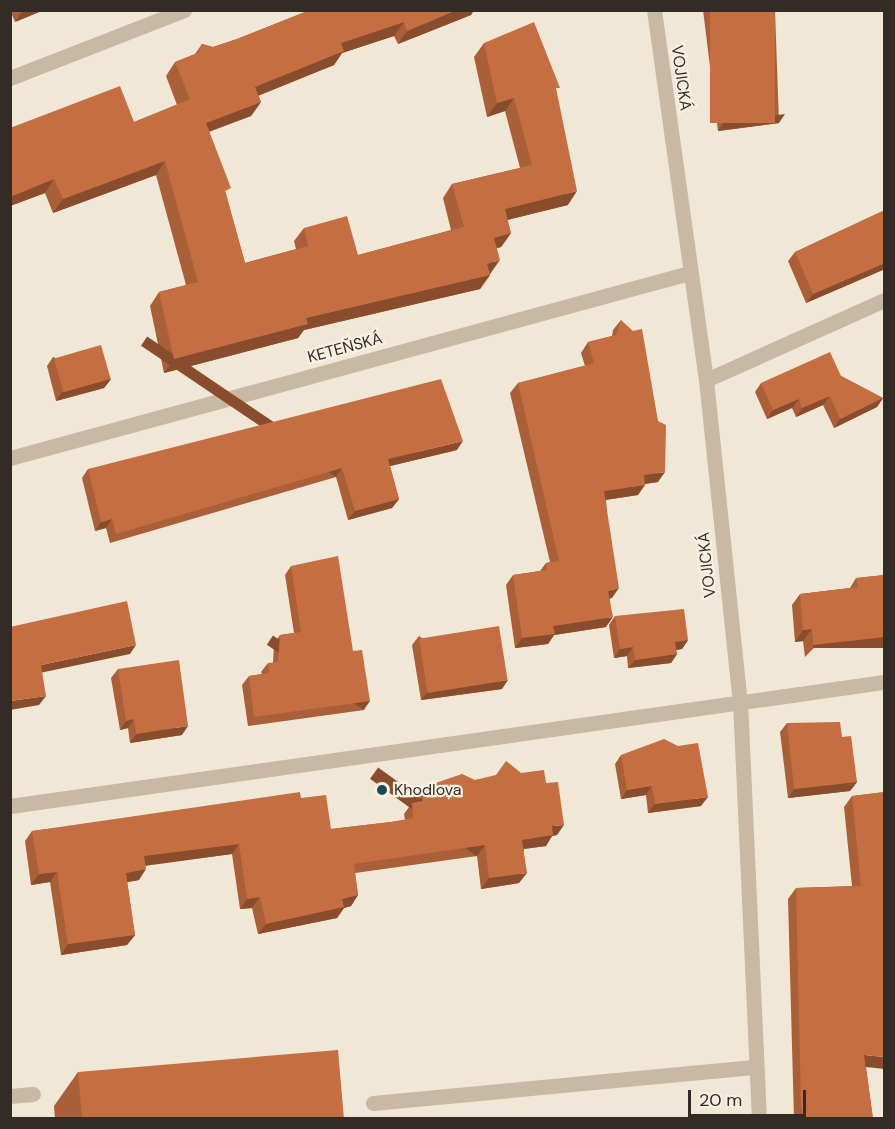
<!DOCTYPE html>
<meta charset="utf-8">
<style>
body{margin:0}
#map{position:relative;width:895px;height:1129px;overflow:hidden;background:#f0e7d7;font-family:"DM Sans",sans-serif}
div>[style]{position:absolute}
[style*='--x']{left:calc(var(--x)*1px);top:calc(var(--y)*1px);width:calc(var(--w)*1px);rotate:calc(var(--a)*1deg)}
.service>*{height:15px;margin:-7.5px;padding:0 7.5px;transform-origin:7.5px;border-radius:7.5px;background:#c8b8a4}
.minor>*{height:15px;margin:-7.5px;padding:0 7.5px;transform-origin:7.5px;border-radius:7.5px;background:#c8b8a4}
.wall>*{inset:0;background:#a95f38}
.shaded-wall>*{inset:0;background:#894d2e;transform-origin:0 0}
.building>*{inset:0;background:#c46e41;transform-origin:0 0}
.dots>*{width:16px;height:16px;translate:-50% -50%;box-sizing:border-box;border:3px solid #f8f1e3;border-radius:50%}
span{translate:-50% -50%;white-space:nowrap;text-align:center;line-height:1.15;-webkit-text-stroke:4.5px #f8f1e3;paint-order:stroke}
.street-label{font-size:16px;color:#332b25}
.poi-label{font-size:16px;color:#332b25}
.left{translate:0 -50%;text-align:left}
.frame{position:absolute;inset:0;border:12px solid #332b25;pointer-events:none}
.scale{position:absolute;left:688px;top:1090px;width:118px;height:27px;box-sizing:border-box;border:3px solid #332b25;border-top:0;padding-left:8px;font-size:18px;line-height:21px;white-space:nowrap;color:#332b25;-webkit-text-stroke:4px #f8f1e3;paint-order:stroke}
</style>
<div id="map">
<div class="service">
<i style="--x:10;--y:1096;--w:23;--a:-5"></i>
</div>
<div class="minor">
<i style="--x:654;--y:10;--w:374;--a:82"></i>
<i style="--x:706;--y:380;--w:323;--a:84"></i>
<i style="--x:740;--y:701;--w:417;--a:87.4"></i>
<i style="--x:10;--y:78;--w:187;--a:-21.3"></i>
<i style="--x:706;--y:380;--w:195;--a:-24.2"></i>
<i style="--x:10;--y:458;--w:704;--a:-15.24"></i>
<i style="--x:10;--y:806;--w:883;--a:-8.08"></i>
<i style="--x:373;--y:1103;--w:382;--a:-5.4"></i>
</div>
<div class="wall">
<i style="clip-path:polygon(10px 10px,44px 10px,15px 22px)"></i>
<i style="clip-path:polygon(310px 10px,474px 10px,471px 15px,398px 44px,394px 36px,342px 53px,334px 65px,258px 96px,261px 102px,251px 116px,209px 132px,245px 263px,296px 249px,294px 241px,304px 228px,358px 255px,451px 230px,443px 198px,452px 184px,520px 168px,505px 111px,487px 117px,474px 57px,484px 43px,556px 93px,568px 205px,507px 220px,511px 233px,501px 247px,497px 248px,490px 275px,480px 289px,304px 330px,298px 338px,164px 373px,150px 306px,159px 292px,186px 285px,156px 175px,53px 213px,45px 193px,10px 206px,10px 128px,134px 122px,177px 105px,166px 76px,175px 62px,195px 54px,202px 44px,213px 47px,237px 39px)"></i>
<i style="clip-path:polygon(703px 10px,775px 10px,779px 123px,718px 131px)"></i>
<i style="clip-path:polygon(885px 210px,885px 269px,806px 303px,788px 261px,795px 252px)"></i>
<i style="clip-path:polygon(621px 320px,658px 482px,645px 484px,638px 495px,606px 500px,612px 598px,610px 598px,606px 627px,554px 635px,548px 644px,515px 648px,506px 585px,513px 575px,540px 571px,546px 563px,550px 562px,510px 393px,518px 383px,585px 366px,581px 353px,588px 342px,612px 336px,613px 330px)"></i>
<i style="clip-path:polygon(53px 357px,111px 379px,104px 388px,56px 401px,47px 366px)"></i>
<i style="clip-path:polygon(841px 376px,883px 398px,877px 407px,834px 428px,823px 405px,796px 417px,792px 408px,767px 419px,755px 392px,761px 383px)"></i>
<i style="clip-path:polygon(457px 450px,390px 466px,399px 499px,392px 508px,348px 520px,336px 477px,110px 543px,106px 528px,95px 531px,82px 478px,88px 469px)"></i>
<i style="clip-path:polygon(291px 566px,353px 651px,364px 710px,248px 726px,242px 685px,249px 676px,262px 674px,261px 672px,268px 663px,273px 663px,274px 644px,280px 635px,294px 633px,285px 575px)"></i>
<i style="clip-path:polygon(885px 575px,805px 657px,803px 641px,795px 642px,792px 605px,800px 594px,850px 588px,856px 578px)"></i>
<i style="clip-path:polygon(615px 616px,688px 640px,682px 649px,676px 650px,677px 654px,671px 663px,628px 668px,627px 656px,614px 658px,609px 625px)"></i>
<i style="clip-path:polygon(419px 636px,502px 689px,421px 700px,412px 645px)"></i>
<i style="clip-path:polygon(118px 669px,182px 735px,130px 743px,128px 728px,120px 730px,111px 678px)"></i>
<i style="clip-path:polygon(787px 723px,842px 737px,857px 782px,850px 791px,788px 798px,780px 732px)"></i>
<i style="clip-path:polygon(621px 755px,701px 806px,648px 813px,646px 795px,621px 799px,615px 764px)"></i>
<i style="clip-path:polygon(521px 773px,546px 783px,557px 835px,552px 836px,546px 846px,524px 849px,519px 883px,481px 889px,477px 856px,355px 873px,358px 895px,351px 906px,344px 908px,337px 918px,258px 934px,252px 908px,240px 909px,232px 854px,146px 865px,139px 880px,127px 882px,135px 935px,127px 945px,61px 955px,50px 882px,31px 885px,25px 841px,32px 831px,301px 798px,331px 829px,391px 822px,405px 820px,404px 814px,412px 803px,414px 803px,414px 798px,421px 788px)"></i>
<i style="clip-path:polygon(885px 792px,866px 1067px,873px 1119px,794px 1119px,788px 899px,796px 888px,852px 886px,844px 807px,852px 796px)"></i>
<i style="clip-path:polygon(78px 1072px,344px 1119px,55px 1119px,54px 1106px)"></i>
</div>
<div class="shaded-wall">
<i style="clip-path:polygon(27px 10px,44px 10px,15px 22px,21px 13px)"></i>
<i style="clip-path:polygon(457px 10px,474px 10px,471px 15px,398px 44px,407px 31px)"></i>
<i style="clip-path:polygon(404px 22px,394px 36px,342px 53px,334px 65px,245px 101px,255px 87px,341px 43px)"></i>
<i style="clip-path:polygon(514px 98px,505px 111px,487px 117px,497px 103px)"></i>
<i style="clip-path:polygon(261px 102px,251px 116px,196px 136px,206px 123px)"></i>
<i style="clip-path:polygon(785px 114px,779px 123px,718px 131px,724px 122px)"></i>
<i style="clip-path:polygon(165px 161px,156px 175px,53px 213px,63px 199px)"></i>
<i style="clip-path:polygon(54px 179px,45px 193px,10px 206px,10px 197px)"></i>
<i style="clip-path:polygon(577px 191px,568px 205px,495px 223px,505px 209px)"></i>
<i style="clip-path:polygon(511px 233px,501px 247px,484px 251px,494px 238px)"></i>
<i style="clip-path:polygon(500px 260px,490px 274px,487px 264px)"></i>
<i style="clip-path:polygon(885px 263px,885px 269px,806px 303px,813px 294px)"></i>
<i style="clip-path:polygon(490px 275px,480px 289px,304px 330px,298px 338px,164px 373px,174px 359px,306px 318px)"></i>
<i style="clip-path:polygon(111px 379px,104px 388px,56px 401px,62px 392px)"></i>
<i style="clip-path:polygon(830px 396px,823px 405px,796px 417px,802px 408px)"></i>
<i style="clip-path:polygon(883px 398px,877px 407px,834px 428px,840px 419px)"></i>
<i style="clip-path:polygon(799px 399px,792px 408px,767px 419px,773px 410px)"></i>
<i style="clip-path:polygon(463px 441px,457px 450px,382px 468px,388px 459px)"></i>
<i style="left:342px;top:468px;width:11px;height:235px;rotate:124deg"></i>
<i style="clip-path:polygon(665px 472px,658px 482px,637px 485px,644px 475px)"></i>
<i style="clip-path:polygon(645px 485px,638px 495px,597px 501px,604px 491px)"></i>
<i style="clip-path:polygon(399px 499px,392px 508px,348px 520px,355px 511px)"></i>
<i style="clip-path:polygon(112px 519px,106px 528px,95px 531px,101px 522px)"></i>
<i style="clip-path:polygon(619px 588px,612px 598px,601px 601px,608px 591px)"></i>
<i style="clip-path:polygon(613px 617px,606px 627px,554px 635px,548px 644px,515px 648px,522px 638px,553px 626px)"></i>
<i style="clip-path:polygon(812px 629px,803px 641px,795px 642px,803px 630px)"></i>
<i style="left:885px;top:637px;width:11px;height:72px;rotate:90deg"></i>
<i style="clip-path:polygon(688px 640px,682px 649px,669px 651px,675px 642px)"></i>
<i style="clip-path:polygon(136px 645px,130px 654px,35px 674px,41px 665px)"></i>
<i style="clip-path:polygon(633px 647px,627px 656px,614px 658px,620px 649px)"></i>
<i style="clip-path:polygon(677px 654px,671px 663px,628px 668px,635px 660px)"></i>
<i style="clip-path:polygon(508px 680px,502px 689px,421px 700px,428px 691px)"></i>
<i style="clip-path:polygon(46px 696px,39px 705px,10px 710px,10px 701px)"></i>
<i style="left:370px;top:701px;width:11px;height:117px;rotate:124deg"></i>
<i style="clip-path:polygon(134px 719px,128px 728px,120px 730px,126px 721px)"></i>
<i style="clip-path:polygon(188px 726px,182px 735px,130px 743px,136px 734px)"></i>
<i style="clip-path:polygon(857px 782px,850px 791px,788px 798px,794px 789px)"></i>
<i style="clip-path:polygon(652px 786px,646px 795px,621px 799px,627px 790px)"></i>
<i style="clip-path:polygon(708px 797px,701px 806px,648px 813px,655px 804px)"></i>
<i style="clip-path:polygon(564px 825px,557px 835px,552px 836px,546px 846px,515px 850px,522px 840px,552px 826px)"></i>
<i style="clip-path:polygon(239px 844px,232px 854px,137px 867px,144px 856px)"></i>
<i style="left:485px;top:845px;width:14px;height:132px;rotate:126deg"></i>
<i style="clip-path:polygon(146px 869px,139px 880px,118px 884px,126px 873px)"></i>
<i style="clip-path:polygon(57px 872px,50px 882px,31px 885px,39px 874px)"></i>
<i style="clip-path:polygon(527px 873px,519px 883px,481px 889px,489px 878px)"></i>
<i style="clip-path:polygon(358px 895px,351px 906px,344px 908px,337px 918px,258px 934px,266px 924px,342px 899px)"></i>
<i style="clip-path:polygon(260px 897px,252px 908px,240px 909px,247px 899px)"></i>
<i style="clip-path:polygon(135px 935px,127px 945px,61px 955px,68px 944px)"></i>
<i style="clip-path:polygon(864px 1055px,885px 1057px,885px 1069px,856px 1066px)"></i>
</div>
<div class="building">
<i style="clip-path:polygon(310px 10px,457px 10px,407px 31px,404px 22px,341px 43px,344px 51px,255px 87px,261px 102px,206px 123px,231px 188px,225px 191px,245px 263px,308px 246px,304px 228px,347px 216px,358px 255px,464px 227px,452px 184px,532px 165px,514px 98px,497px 103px,484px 43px,534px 22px,560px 88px,556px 88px,577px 191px,505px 209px,511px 233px,494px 238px,500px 260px,487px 264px,490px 275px,306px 318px,308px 324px,174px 359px,159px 292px,198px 282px,165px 161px,63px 199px,54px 179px,10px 197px,10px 128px,120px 86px,134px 122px,190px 99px,175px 62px,198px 53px,202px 44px,213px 47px,237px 39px)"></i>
<i style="left:710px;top:10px;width:65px;height:113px"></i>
<i style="clip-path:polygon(885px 210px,885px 263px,813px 294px,795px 252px)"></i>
<i style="clip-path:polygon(621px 320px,633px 331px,642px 329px,658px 421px,666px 425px,665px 472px,644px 475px,645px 485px,604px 491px,619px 588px,608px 591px,613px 617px,553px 626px,555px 634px,522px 638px,513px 575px,547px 570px,546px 563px,559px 561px,518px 383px,594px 363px,588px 342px,616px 335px)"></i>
<i style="left:101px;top:345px;width:35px;height:49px;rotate:74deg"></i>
<i style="clip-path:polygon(830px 352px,841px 376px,883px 398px,840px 419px,830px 396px,802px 408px,799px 399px,773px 410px,761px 383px)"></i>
<i style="clip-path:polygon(441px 379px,463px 441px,388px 459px,399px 499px,355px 511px,342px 468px,116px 534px,112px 519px,101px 522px,88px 469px)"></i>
<i style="clip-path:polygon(338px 556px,353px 651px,362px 650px,370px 701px,254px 717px,249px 676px,269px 673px,268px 663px,278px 662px,280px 635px,301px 632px,291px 566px)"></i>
<i style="clip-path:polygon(885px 575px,885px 637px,813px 645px,812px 629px,803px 630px,800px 594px,858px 587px,856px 578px)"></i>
<i style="clip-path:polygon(127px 601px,136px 645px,41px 665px,46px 696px,10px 701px,10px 627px)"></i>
<i style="clip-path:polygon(684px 609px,688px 640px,675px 642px,677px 654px,635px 660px,633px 647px,620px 649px,615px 616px)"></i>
<i style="left:499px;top:626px;width:55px;height:81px;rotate:81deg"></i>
<i style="clip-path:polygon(179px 660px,188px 726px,136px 734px,134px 719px,126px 721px,118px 669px)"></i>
<i style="clip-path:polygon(840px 722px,842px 737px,851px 736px,857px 782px,794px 789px,787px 723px)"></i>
<i style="clip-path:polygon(664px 739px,678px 746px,698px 743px,708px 797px,655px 804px,652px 786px,627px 790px,621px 755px)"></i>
<i style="clip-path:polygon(506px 761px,521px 773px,544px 770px,546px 783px,558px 782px,564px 825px,552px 826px,553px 835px,522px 840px,527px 873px,489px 878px,485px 845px,354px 864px,358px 895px,342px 899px,344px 907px,266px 924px,260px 897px,247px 899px,239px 844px,144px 856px,146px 869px,126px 873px,135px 935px,68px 944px,57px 872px,39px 874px,32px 831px,300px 792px,301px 798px,326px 795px,331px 829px,391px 822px,413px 818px,412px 803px,423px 801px,421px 788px,462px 774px,475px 780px,496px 775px)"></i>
<i style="clip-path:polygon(885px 792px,885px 1057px,864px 1055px,873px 1119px,803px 1119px,801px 1106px,796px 888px,861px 886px,852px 796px)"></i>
<i style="clip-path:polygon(338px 1050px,344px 1119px,82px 1119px,78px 1072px)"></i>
</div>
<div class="dots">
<i style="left:382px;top:790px;background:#1c4a54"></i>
</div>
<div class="street-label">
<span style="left:681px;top:78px;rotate:82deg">VOJICKÁ</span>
<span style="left:345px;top:348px;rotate:-15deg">KETEŇSKÁ</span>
<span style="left:707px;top:565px;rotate:-96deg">VOJICKÁ</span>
</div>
<div class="poi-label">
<span class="left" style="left:394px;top:790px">Khodlova</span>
</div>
<div class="frame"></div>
<div class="scale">20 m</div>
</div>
